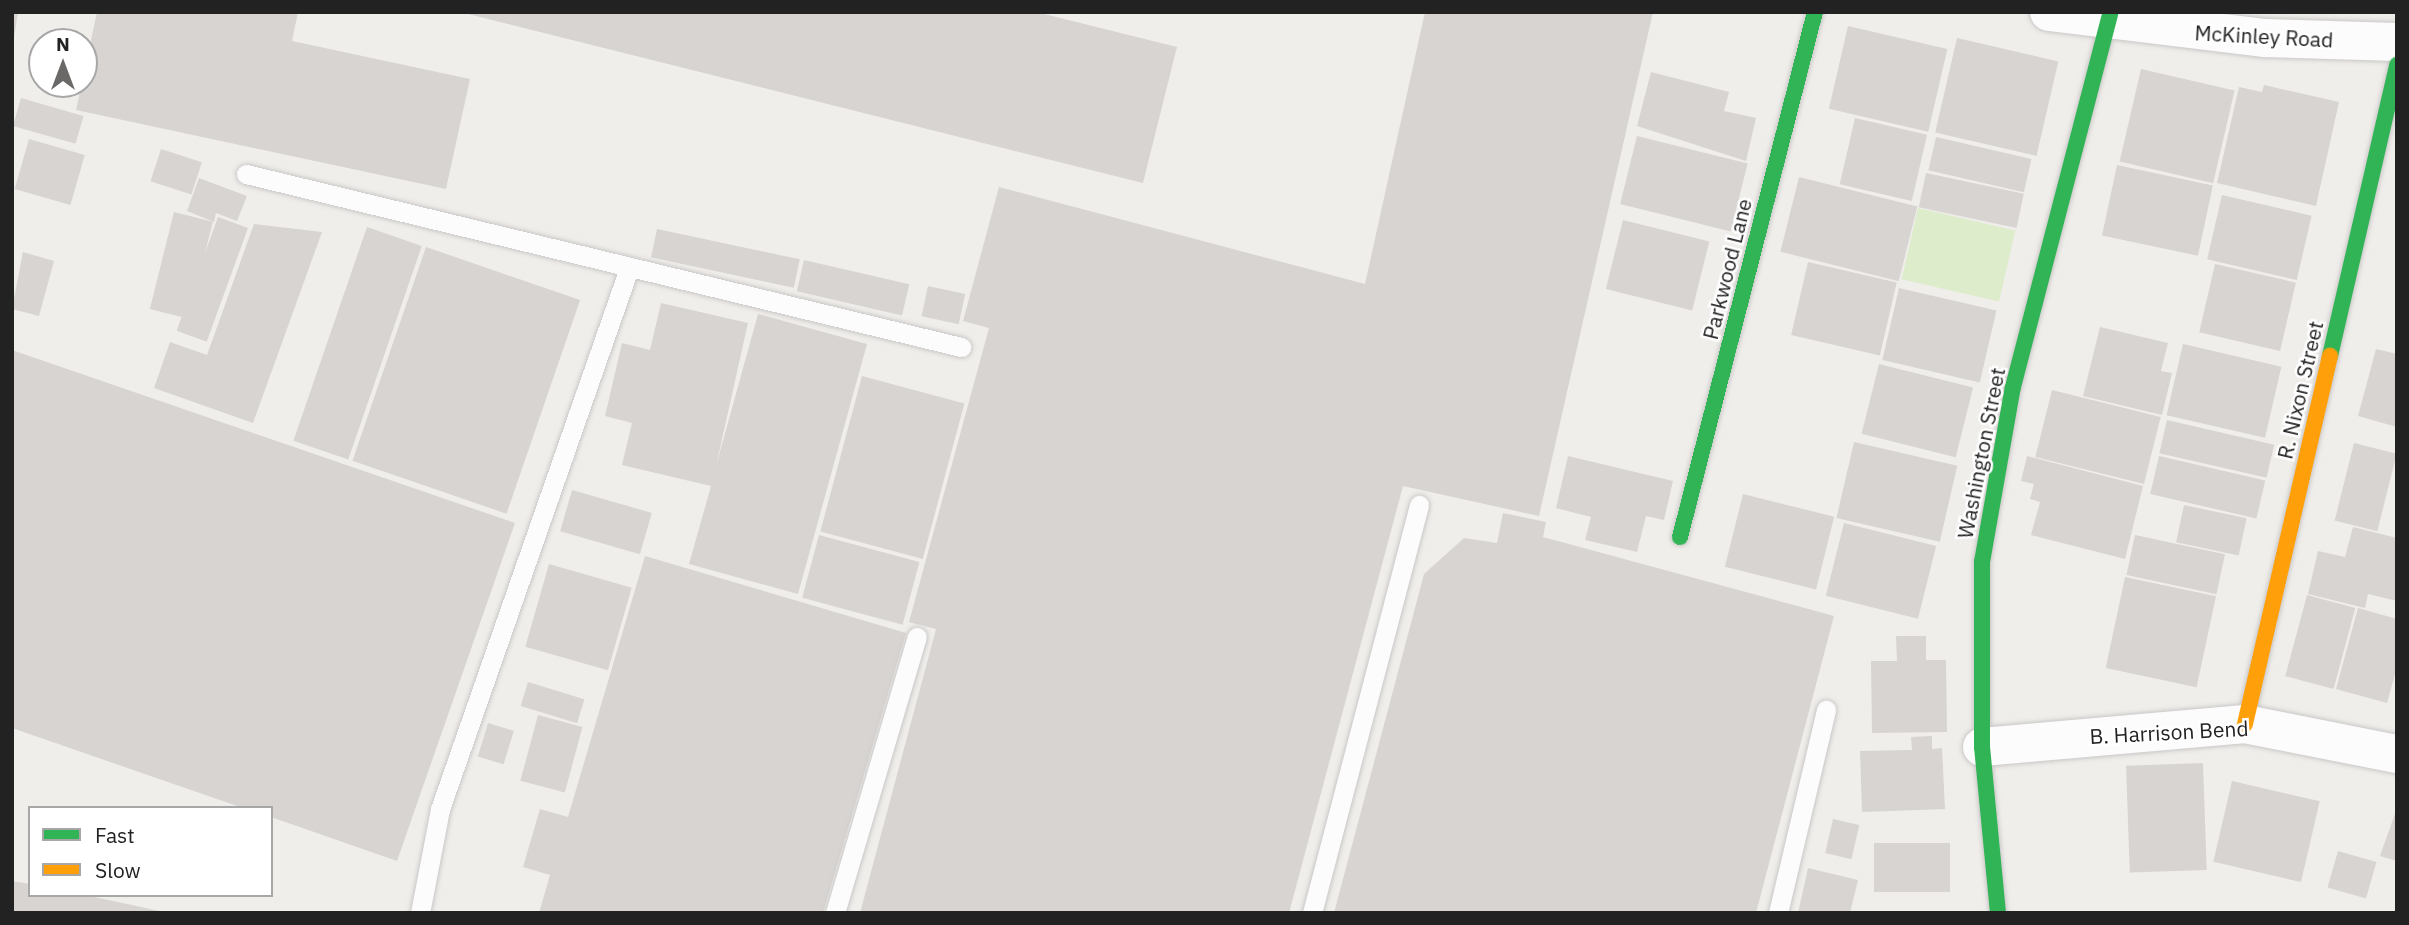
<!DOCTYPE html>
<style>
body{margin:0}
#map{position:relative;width:2409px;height:925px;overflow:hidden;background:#f0eeeb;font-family:"IBM Plex Sans",sans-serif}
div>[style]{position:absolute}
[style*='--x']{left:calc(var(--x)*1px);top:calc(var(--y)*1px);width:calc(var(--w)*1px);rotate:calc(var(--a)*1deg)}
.grass>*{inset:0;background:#ddeccb;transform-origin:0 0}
.building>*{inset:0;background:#d7d4d2;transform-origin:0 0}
.roads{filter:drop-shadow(0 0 2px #c9c8c7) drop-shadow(0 0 2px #c9c8c7)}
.lane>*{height:19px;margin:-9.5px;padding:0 9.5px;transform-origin:9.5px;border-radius:9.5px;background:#fdfcfc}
.street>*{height:38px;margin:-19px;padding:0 19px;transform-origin:19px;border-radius:19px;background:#fdfcfc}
.fast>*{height:16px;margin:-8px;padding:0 8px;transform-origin:8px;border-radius:8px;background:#30b455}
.slow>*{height:16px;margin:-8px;padding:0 8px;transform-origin:8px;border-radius:8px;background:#ff9f0a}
span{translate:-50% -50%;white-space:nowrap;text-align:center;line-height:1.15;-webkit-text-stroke:5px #fff;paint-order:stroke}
.street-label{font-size:21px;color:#222}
.frame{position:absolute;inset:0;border:14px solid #222;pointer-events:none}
.legend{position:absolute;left:28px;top:806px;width:245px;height:91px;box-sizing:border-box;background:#fff;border:2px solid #a7a7a7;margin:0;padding:9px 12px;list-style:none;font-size:21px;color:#222}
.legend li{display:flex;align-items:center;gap:14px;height:35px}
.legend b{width:35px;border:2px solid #a7a7a7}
.north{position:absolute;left:28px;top:28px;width:70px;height:70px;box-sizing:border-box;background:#fff;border:2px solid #a7a7a7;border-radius:50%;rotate:0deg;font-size:19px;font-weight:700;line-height:28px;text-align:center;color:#222}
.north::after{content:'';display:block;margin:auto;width:24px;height:32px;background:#6a6968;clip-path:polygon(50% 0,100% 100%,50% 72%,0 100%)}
</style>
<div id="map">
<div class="grass">
<i style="left:1918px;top:208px;width:100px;height:73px;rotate:13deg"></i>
</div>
<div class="building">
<i style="clip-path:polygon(12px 12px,18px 12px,14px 38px,12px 38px)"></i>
<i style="clip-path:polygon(97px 12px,298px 12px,292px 41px,470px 79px,446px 189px,76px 110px)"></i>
<i style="clip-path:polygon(460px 12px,1036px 12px,1177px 47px,1143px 183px)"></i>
<i style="clip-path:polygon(1425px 12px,1653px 12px,1539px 516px,1403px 486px,1289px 913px,860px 913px,936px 629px,909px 622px,989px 328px,963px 321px,999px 187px,1365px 284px)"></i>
<i style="left:1848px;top:26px;width:102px;height:85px;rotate:13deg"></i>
<i style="left:1957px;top:38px;width:104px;height:97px;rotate:13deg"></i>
<i style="left:2141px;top:69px;width:96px;height:95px;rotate:13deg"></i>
<i style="clip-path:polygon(1651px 72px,1729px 92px,1724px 111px,1756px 118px,1746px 161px,1637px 126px)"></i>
<i style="clip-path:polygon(2264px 85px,2339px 102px,2316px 206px,2217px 183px,2239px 87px,2262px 92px)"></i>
<i style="left:21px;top:98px;width:65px;height:29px;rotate:16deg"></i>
<i style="left:1855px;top:118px;width:74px;height:68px;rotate:13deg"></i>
<i style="left:1637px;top:136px;width:114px;height:70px;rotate:14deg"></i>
<i style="left:1936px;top:137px;width:98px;height:34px;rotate:13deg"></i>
<i style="left:29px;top:139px;width:58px;height:52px;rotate:16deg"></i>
<i style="left:161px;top:149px;width:43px;height:34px;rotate:18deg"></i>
<i style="left:2117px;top:165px;width:98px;height:72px;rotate:12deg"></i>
<i style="left:1926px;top:173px;width:100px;height:35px;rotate:12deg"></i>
<i style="left:1799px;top:177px;width:122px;height:77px;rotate:14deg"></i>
<i style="clip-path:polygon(199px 178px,247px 196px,237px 221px,216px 213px,214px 222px,187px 211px)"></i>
<i style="left:2222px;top:195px;width:92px;height:66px;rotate:13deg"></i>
<i style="left:174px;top:212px;width:40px;height:100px;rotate:14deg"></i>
<i style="left:218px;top:217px;width:32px;height:121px;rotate:20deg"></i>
<i style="left:1623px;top:220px;width:89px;height:71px;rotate:14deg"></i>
<i style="clip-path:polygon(254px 224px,322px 232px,253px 423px,154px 388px,170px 342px,207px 355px)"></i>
<i style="left:367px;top:227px;width:58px;height:226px;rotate:19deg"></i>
<i style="left:657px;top:229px;width:146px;height:29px;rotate:12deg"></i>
<i style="left:426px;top:247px;width:163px;height:226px;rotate:19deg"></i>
<i style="clip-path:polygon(23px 252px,54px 261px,39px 316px,12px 309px)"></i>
<i style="left:804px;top:260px;width:108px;height:32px;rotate:13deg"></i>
<i style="left:1808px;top:262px;width:91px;height:75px;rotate:13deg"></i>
<i style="left:2215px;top:264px;width:83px;height:70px;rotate:13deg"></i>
<i style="left:928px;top:286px;width:38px;height:31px;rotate:12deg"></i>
<i style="left:1899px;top:288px;width:100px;height:74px;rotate:13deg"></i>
<i style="clip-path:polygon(661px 303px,748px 323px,716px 466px,758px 314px,867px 344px,798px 594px,689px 564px,711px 486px,622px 465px,632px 423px,605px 416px,622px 343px,650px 350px)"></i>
<i style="clip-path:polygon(2100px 327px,2168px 343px,2161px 371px,2172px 373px,2162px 415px,2083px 396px)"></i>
<i style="left:2183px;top:344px;width:101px;height:73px;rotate:13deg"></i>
<i style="clip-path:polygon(2376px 349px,2397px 354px,2397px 427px,2358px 416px)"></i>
<i style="clip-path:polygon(12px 350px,515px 523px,397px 861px,271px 817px,271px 808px,243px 808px,12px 728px)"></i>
<i style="left:1879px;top:364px;width:97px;height:72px;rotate:14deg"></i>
<i style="left:862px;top:376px;width:106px;height:161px;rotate:15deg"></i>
<i style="left:2052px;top:390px;width:112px;height:69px;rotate:14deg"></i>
<i style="left:2167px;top:420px;width:110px;height:34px;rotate:13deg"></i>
<i style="left:1854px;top:442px;width:106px;height:78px;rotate:13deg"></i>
<i style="left:2354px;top:443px;width:44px;height:80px;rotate:14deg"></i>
<i style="clip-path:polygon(1568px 456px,1673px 481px,1664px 520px,1646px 516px,1637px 552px,1585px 540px,1591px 517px,1556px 508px)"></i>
<i style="clip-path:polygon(2027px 456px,2143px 486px,2125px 559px,2031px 535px,2040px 502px,2030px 499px,2034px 484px,2021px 481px)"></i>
<i style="left:2159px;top:456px;width:109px;height:39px;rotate:13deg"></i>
<i style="left:572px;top:490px;width:83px;height:43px;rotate:16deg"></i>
<i style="left:1743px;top:494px;width:94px;height:75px;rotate:14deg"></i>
<i style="left:2184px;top:505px;width:64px;height:38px;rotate:12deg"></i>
<i style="clip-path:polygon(1503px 513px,1546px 522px,1543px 537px,1834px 616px,1756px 913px,1334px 913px,1424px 574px,1464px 538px,1497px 543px)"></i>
<i style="left:1844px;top:523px;width:95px;height:75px;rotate:14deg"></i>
<i style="clip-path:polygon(2353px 527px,2397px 538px,2397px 601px,2368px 594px,2365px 608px,2308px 594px,2318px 551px,2345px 557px)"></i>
<i style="left:819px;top:535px;width:104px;height:65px;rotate:15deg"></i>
<i style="left:2135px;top:535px;width:92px;height:41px;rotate:12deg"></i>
<i style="clip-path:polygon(645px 556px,906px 633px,823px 913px,539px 913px,550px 875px,523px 867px,540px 809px,568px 817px)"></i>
<i style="left:549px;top:564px;width:86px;height:86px;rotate:16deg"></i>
<i style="left:2125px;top:577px;width:93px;height:93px;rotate:12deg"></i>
<i style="left:2307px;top:595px;width:50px;height:84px;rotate:15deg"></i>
<i style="clip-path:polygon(2358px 608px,2397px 619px,2397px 667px,2387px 703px,2336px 689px)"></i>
<i style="clip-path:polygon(1896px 636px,1926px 636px,1926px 660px,1946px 660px,1947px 732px,1872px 733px,1871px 661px,1897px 661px)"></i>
<i style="left:528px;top:682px;width:59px;height:25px;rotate:17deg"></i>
<i style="left:538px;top:715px;width:46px;height:68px;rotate:15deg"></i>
<i style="left:488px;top:723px;width:27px;height:35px;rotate:17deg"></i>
<i style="clip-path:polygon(1932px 736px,1932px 749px,1942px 748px,1945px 809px,1862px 812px,1860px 751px,1912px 750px,1911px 737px)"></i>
<i style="left:2203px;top:763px;width:107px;height:77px;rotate:88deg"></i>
<i style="left:2232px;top:781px;width:90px;height:83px;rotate:13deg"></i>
<i style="clip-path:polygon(2397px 808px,2397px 861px,2380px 856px)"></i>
<i style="left:1833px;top:819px;width:27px;height:35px;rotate:13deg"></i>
<i style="left:1874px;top:843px;width:76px;height:49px"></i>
<i style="left:2338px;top:851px;width:40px;height:38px;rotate:16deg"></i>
<i style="clip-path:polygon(1808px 868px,1858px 880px,1850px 913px,1798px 913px)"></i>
<i style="clip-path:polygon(12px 881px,30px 884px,30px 895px,85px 895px,169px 913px,12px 913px)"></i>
</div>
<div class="roads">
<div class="lane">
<i style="--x:246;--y:174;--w:736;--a:13.6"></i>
<i style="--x:420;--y:913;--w:106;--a:-79.1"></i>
<i style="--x:440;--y:809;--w:570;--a:-70.74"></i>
<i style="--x:835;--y:913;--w:288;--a:-73.5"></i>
<i style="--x:1312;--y:913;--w:422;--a:-75.3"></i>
<i style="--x:1778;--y:913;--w:209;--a:-76.7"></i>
</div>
<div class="street">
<i style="--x:2049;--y:12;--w:218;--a:6.9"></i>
<i style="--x:2265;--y:38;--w:132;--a:1.7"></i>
<i style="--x:1982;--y:747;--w:264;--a:-5"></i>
<i style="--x:2245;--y:724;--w:155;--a:11.2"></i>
</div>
<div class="fast">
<i style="--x:2330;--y:356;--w:299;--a:-77"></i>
<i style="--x:1680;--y:537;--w:542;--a:-75.58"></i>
<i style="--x:1998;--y:913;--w:167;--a:-95.5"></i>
<i style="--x:1982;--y:747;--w:185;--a:-90"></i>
<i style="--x:1982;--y:562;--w:178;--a:-80"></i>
<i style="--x:2013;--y:387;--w:388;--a:-75.4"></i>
</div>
<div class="slow">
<i style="--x:2245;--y:724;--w:378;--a:-77"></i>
</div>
</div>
<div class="street-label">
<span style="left:2264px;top:36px;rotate:3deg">McKinley Road</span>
<span style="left:1727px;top:269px;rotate:-76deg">Parkwood Lane</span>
<span style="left:2300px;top:390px;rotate:-77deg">R. Nixon Street</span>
<span style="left:1981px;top:453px;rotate:-79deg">Washington Street</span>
<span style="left:2169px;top:732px;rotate:-3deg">B. Harrison Bend</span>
</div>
<div class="frame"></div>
<ul class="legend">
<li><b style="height:9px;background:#30b455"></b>Fast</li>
<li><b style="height:9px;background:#ff9f0a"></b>Slow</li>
</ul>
<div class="north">N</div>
</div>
